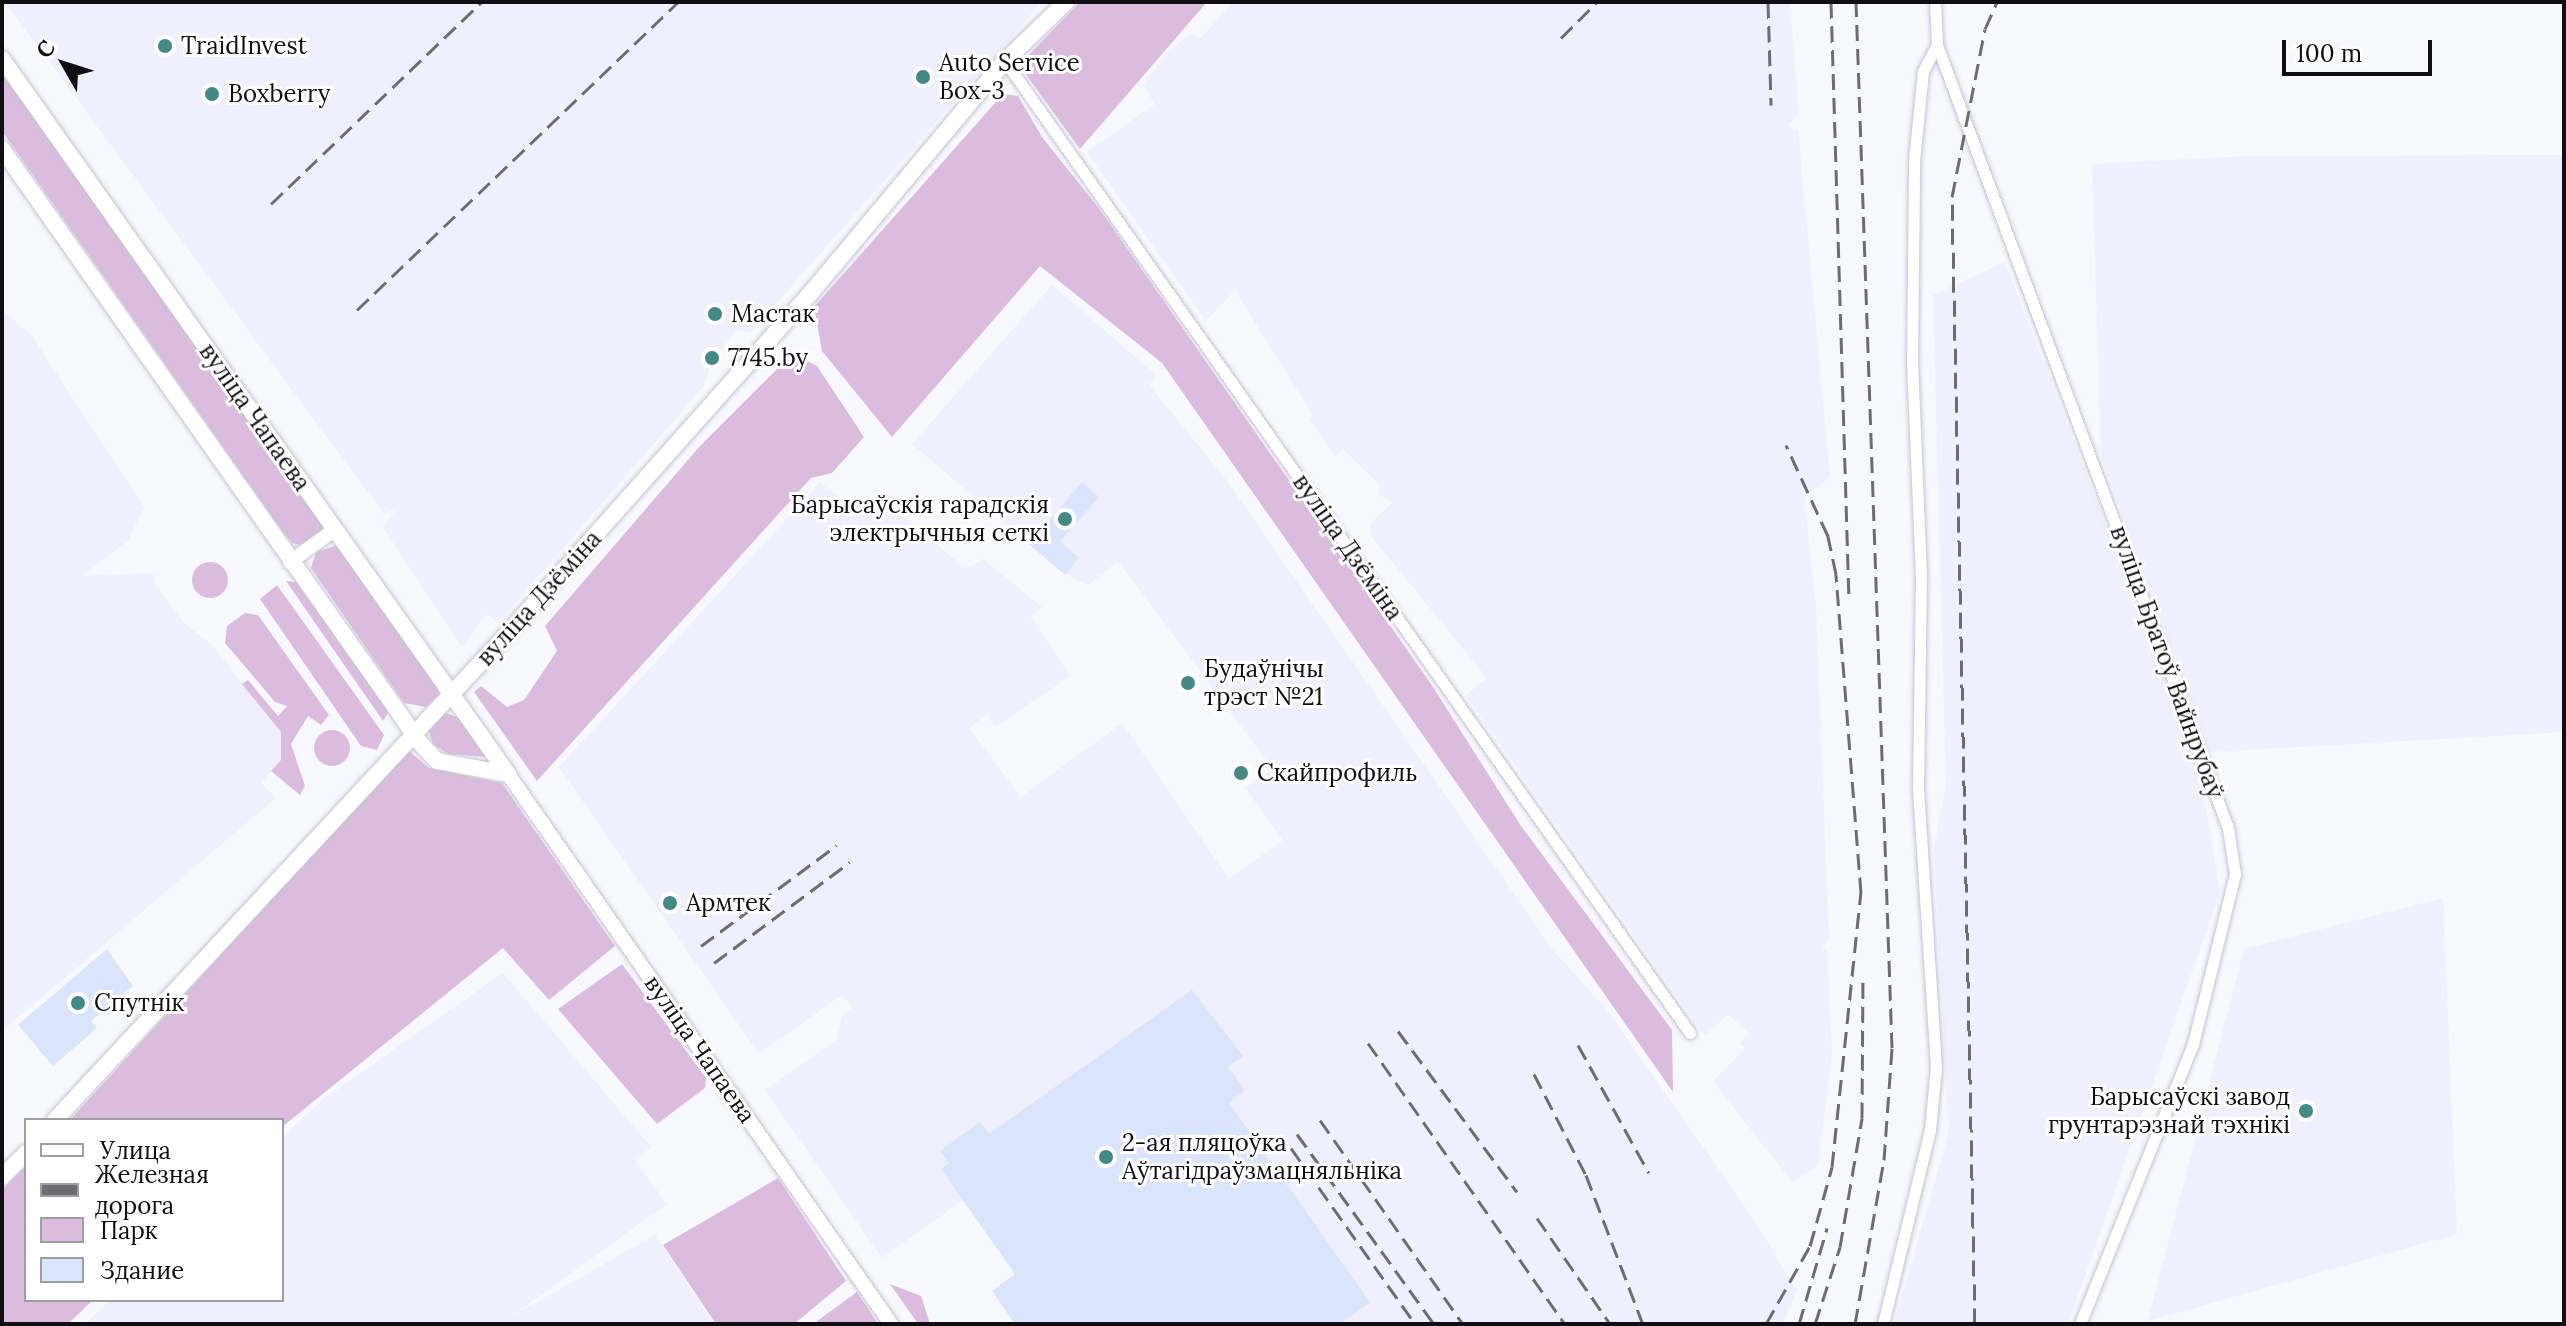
<!DOCTYPE html>
<meta charset="utf-8">
<style>
body{margin:0}
#map{position:relative;width:2566px;height:1326px;overflow:hidden;background:#f8f8ff;font-family:Lora,serif}
div>[style]{position:absolute}
[style*='--x']{left:calc(var(--x)*1px);top:calc(var(--y)*1px);width:calc(var(--w)*1px);rotate:calc(var(--a)*1deg)}
.built>*{inset:0;background:#efeffe}
.green>*{inset:0;background:#dcbcde}
.round{border-radius:50%}
.building>*{inset:0;background:#dae4fb}
.roads{filter:drop-shadow(0 0 2px #c5c5d4) drop-shadow(0 0 2px #c5c5d4)}
.minor>*{height:11px;margin:-5.5px;padding:0 5.5px;transform-origin:5.5px;border-radius:5.5px;background:#fff}
.tertiary>*{height:14px;margin:-7px;padding:0 7px;transform-origin:7px;border-radius:7px;background:#fff}
.secondary>*{height:16px;margin:-8px;padding:0 8px;transform-origin:8px;border-radius:8px;background:#fff}
.rail>*{height:3px;margin-top:-1.5px;transform-origin:0;background:repeating-linear-gradient(90deg,#6c6c71 0 16px,transparent 0 24px)}
.dots>*{width:22px;height:22px;translate:-50% -50%;box-sizing:border-box;border:4px solid #fff;border-radius:50%}
span{translate:-50% -50%;white-space:nowrap;text-align:center;line-height:1.15;-webkit-text-stroke:6px #fff;paint-order:stroke}
.poi-label{font-size:24px;color:#0e0e13}
.left{translate:0 -50%;text-align:left}
.right{translate:-100% -50%;text-align:right}
.street-label{font-size:24px;color:#0e0e13}
.frame{position:absolute;inset:0;border:4px solid #0e0e13;pointer-events:none}
.legend{position:absolute;left:24px;top:1118px;width:260px;height:184px;box-sizing:border-box;background:#fff;border:2px solid #9f9fa1;margin:0;padding:10px 14px;list-style:none;font-size:24px;color:#0e0e13}
.legend li{display:flex;align-items:center;gap:16px;height:40px}
.legend b{width:40px;border:2px solid #9f9fa1}
.north{position:absolute;left:24px;top:24px;width:80px;height:80px;-webkit-text-stroke:6px #fff;paint-order:stroke;rotate:309deg;font-size:22px;font-weight:700;line-height:32px;text-align:center;color:#0e0e13}
.north::after{content:'';display:block;margin:auto;width:28px;height:36px;background:#0e0e13;clip-path:polygon(50% 0,100% 100%,50% 72%,0 100%)}
.scale{position:absolute;left:2282px;top:40px;width:150px;height:36px;box-sizing:border-box;border:4px solid #0e0e13;border-top:0;padding-left:10px;font-size:24px;line-height:28px;white-space:nowrap;color:#0e0e13;-webkit-text-stroke:6px #fff;paint-order:stroke}
</style>
<div id="map">
<div class="built">
<i style="clip-path:polygon(5px 2px,1042px 2px,751px 332px,737px 330px,712px 361px,704px 386px,498px 623px,487px 614px,462px 647px,383px 527px,399px 506px,384px 514px)"></i>
<i style="clip-path:polygon(1233px 2px,1790px 2px,1799px 114px,1787px 126px,1798px 130px,1830px 477px,1804px 497px,1816px 607px,1829px 939px,1822px 947px,1827px 951px,1832px 1053px,1818px 1166px,1792px 1182px,1713px 1081px,1745px 1049px,1740px 1043px,1749px 1033px,1728px 1014px,1705px 1036px,1466px 695px,1487px 678px,1371px 536px,1370px 524px,1393px 502px,1379px 495px,1380px 485px,1343px 449px,1336px 457px,1310px 420px,1313px 415px,1235px 291px,1254px 270px,1206px 321px,1087px 152px,1155px 104px,1143px 85px,1164px 55px,1190px 34px,1201px 38px)"></i>
<i style="clip-path:polygon(2564px 155px,2564px 732px,2210px 752px,2101px 455px,2092px 164px,2249px 156px)"></i>
<i style="clip-path:polygon(2005px 262px,2200px 772px,2220px 892px,2068px 1324px,1894px 1324px,1949px 1132px,1934px 850px,1946px 784px,1933px 295px)"></i>
<i style="clip-path:polygon(1052px 285px,1156px 375px,1149px 385px,1227px 481px,1552px 949px,1606px 1009px,1750px 1214px,1797px 1290px,1783px 1324px,1015px 1324px,992px 1291px,1015px 1274px,963px 1200px,882px 1258px,765px 1090px,836px 1040px,842px 1016px,853px 1007px,842px 995px,759px 1054px,559px 767px,820px 483px,858px 511px,882px 498px,966px 569px,983px 559px,1042px 607px,1030px 616px,1070px 676px,995px 727px,987px 715px,969px 728px,1021px 797px,1122px 723px,1229px 879px,1283px 840px,1245px 788px,1273px 769px,1118px 561px,1088px 585px,1063px 573px,912px 444px)"></i>
<i style="clip-path:polygon(2px 310px,32px 336px,144px 507px,128px 541px,81px 576px,155px 573px,155px 585px,185px 624px,211px 644px,281px 732px,281px 760px,261px 783px,276px 798px,2px 1031px)"></i>
<i style="clip-path:polygon(2443px 898px,2457px 1234px,2148px 1321px,2244px 949px)"></i>
<i style="clip-path:polygon(503px 973px,651px 1147px,635px 1161px,667px 1204px,509px 1318px,655px 1235px,714px 1324px,85px 1324px,110px 1300px,282px 1300px,282px 1138px,322px 1100px)"></i>
</div>
<div class="green">
<i style="clip-path:polygon(1080px 2px,1207px 2px,1080px 149px,1019px 65px)"></i>
<i style="clip-path:polygon(2px 67px,323px 523px,324px 530px,304px 546px,292px 543px,280px 528px,2px 131px)"></i>
<i style="clip-path:polygon(1003px 94px,1018px 96px,1042px 137px,1101px 211px,1433px 687px,1521px 826px,1672px 1030px,1673px 1092px,1162px 363px,1040px 266px,892px 437px,822px 351px,814px 307px)"></i>
<i style="clip-path:polygon(793px 353px,817px 366px,864px 437px,832px 473px,811px 478px,537px 781px,474px 692px,481px 686px,507px 707px,524px 700px,557px 651px,545px 626px,700px 446px)"></i>
<i style="clip-path:polygon(338px 545px,437px 686px,439px 694px,426px 707px,404px 703px,311px 568px,316px 552px)"></i>
<i class="round" style="left:192px;top:562px;width:36px;height:36px"></i>
<i style="clip-path:polygon(286px 581px,296px 582px,389px 711px,383px 721px)"></i>
<i style="clip-path:polygon(277px 585px,384px 735px,377px 750px,361px 746px,260px 599px)"></i>
<i style="clip-path:polygon(245px 613px,258px 615px,329px 715px,321px 725px,308px 716px,291px 744px,305px 786px,300px 795px,271px 771px,281px 760px,281px 732px,242px 684px,248px 680px,278px 716px,287px 706px,275px 702px,225px 643px,227px 626px)"></i>
<i style="clip-path:polygon(445px 713px,458px 717px,486px 757px,448px 754px,433px 744px,428px 729px)"></i>
<i class="round" style="left:314px;top:730px;width:36px;height:36px"></i>
<i style="clip-path:polygon(408px 750px,429px 768px,502px 783px,615px 946px,549px 1000px,503px 948px,282px 1127px,282px 1120px,70px 1120px)"></i>
<i style="clip-path:polygon(622px 964px,706px 1078px,705px 1088px,657px 1124px,558px 1009px)"></i>
<i style="clip-path:polygon(26px 1166px,26px 1300px,93px 1300px,68px 1324px,2px 1324px,2px 1190px)"></i>
<i style="clip-path:polygon(778px 1178px,846px 1281px,794px 1324px,716px 1324px,663px 1245px)"></i>
<i style="clip-path:polygon(890px 1284px,921px 1296px,930px 1324px,918px 1324px)"></i>
<i style="clip-path:polygon(857px 1292px,878px 1324px,813px 1324px)"></i>
</div>
<div class="building">
<i style="clip-path:polygon(1082px 482px,1099px 497px,1060px 542px,1079px 558px,1065px 575px,1029px 544px)"></i>
<i style="clip-path:polygon(107px 949px,133px 986px,91px 1021px,97px 1028px,53px 1066px,18px 1025px)"></i>
<i style="clip-path:polygon(1192px 990px,1243px 1056px,1228px 1067px,1245px 1090px,1229px 1103px,1370px 1302px,1340px 1324px,1015px 1324px,992px 1291px,1015px 1274px,941px 1169px,949px 1163px,940px 1151px,980px 1122px,989px 1134px)"></i>
</div>
<div class="roads">
<div class="minor">
<i style="--x:1935;--y:2;--w:43;--a:87.3"></i>
<i style="--x:1937;--y:45;--w:835;--a:69.61"></i>
<i style="--x:2228;--y:828;--w:47;--a:81.3"></i>
<i style="--x:2235;--y:874;--w:175;--a:103.9"></i>
<i style="--x:2193;--y:1044;--w:302;--a:112"></i>
<i style="--x:1005;--y:61;--w:1189;--a:54.83"></i>
<i style="--x:1883;--y:1324;--w:200;--a:-76.4"></i>
<i style="--x:1930;--y:1130;--w:63;--a:-84.6"></i>
<i style="--x:1936;--y:1067;--w:278;--a:-93.7"></i>
<i style="--x:1918;--y:790;--w:214;--a:-89.2"></i>
<i style="--x:1921;--y:576;--w:211;--a:-92.4"></i>
<i style="--x:1912;--y:365;--w:204;--a:-89.4"></i>
<i style="--x:1914;--y:161;--w:90;--a:-84.3"></i>
<i style="--x:1923;--y:71;--w:30;--a:-62"></i>
</div>
<div class="tertiary">
<i style="--x:290;--y:562;--w:54;--a:-36"></i>
<i style="--x:508;--y:774;--w:670;--a:55.15"></i>
</div>
<div class="secondary">
<i style="--x:2;--y:59;--w:876;--a:54.71"></i>
<i style="--x:2;--y:149;--w:728;--a:54.85"></i>
<i style="--x:421;--y:744;--w:23;--a:47"></i>
<i style="--x:437;--y:761;--w:72;--a:10.4"></i>
<i style="--x:55;--y:1120;--w:652;--a:-47.05"></i>
<i style="--x:499;--y:643;--w:467;--a:-48.3"></i>
<i style="--x:810;--y:294;--w:304;--a:-50.1"></i>
<i style="--x:1005;--y:61;--w:85;--a:-44"></i>
<i style="--x:2;--y:1177;--w:34;--a:-45"></i>
</div>
</div>
<div class="rail">
<i style="--x:1768;--y:2;--w:103;--a:88.3"></i>
<i style="--x:1831;--y:2;--w:598;--a:88.28"></i>
<i style="--x:1561;--y:38;--w:51;--a:-45"></i>
<i style="--x:271;--y:204;--w:292;--a:-43.8"></i>
<i style="--x:357;--y:310;--w:445;--a:-43.8"></i>
<i style="--x:701;--y:946;--w:169;--a:-36.6"></i>
<i style="--x:714;--y:963;--w:169;--a:-36.6"></i>
<i style="--x:1398;--y:1031;--w:200;--a:53.5"></i>
<i style="--x:1368;--y:1043;--w:343;--a:55"></i>
<i style="--x:1578;--y:1045;--w:146;--a:61"></i>
<i style="--x:1534;--y:1074;--w:114;--a:62.8"></i>
<i style="--x:1586;--y:1175;--w:160;--a:69.1"></i>
<i style="--x:1320;--y:1120;--w:249;--a:55"></i>
<i style="--x:1297;--y:1134;--w:234;--a:54.2"></i>
<i style="--x:1291;--y:1148;--w:215;--a:54.8"></i>
<i style="--x:1537;--y:1218;--w:129;--a:55.4"></i>
<i style="--x:1766;--y:1324;--w:90;--a:-60.6"></i>
<i style="--x:1810;--y:1246;--w:82;--a:-74.4"></i>
<i style="--x:1832;--y:1167;--w:276;--a:-84"></i>
<i style="--x:1861;--y:893;--w:320;--a:-94.5"></i>
<i style="--x:1836;--y:574;--w:39;--a:-102"></i>
<i style="--x:1828;--y:536;--w:100;--a:-114.8"></i>
<i style="--x:1799;--y:1324;--w:100;--a:-73.7"></i>
<i style="--x:1815;--y:1324;--w:81;--a:-72"></i>
<i style="--x:1840;--y:1247;--w:131;--a:-80.3"></i>
<i style="--x:1862;--y:1118;--w:137;--a:-89.6"></i>
<i style="--x:1855;--y:1324;--w:167;--a:-80"></i>
<i style="--x:1884;--y:1160;--w:112;--a:-85.9"></i>
<i style="--x:1892;--y:1048;--w:1047;--a:-91.97"></i>
<i style="--x:1975;--y:1324;--w:1127;--a:-91.17"></i>
<i style="--x:1952;--y:197;--w:171;--a:-78.9"></i>
<i style="--x:1985;--y:29;--w:30;--a:-66"></i>
</div>
<div class="dots">
<i style="left:165px;top:46px;background:#438a85"></i>
<i style="left:923px;top:77px;background:#438a85"></i>
<i style="left:212px;top:94px;background:#438a85"></i>
<i style="left:715px;top:314px;background:#438a85"></i>
<i style="left:712px;top:358px;background:#438a85"></i>
<i style="left:1065px;top:519px;background:#438a85"></i>
<i style="left:1188px;top:683px;background:#438a85"></i>
<i style="left:1241px;top:773px;background:#438a85"></i>
<i style="left:670px;top:903px;background:#438a85"></i>
<i style="left:78px;top:1003px;background:#438a85"></i>
<i style="left:2306px;top:1111px;background:#438a85"></i>
<i style="left:1106px;top:1157px;background:#438a85"></i>
</div>
<div class="poi-label">
<span class="left" style="left:181px;top:46px">TraidInvest</span>
<span class="left" style="left:939px;top:77px">Auto Service<br>Box-3</span>
<span class="left" style="left:228px;top:94px">Boxberry</span>
<span class="left" style="left:731px;top:314px">Мастак</span>
<span class="left" style="left:728px;top:358px">7745.by</span>
<span class="right" style="left:1049px;top:519px">Барысаўскія гарадскія<br>электрычныя сеткі</span>
<span class="left" style="left:1204px;top:683px">Будаўнічы<br>трэст №21</span>
<span class="left" style="left:1257px;top:773px">Скайпрофиль</span>
<span class="left" style="left:686px;top:903px">Армтек</span>
<span class="left" style="left:94px;top:1003px">Спутнік</span>
<span class="right" style="left:2290px;top:1111px">Барысаўскі завод<br>грунтарэзнай тэхнікі</span>
<span class="left" style="left:1122px;top:1157px">2-ая пляцоўка<br>Аўтагідраўзмацняльніка</span>
</div>
<div class="street-label">
<span style="left:255px;top:417px;rotate:55deg">вуліца Чапаева</span>
<span style="left:1348px;top:547px;rotate:55deg">вуліца Дзёміна</span>
<span style="left:539px;top:598px;rotate:-48deg">вуліца Дзёміна</span>
<span style="left:2167px;top:662px;rotate:70deg">вуліца Братоў Вайнрубаў</span>
<span style="left:700px;top:1049px;rotate:55deg">вуліца Чапаева</span>
</div>
<div class="frame"></div>
<ul class="legend">
<li><b style="height:10px;background:#fff"></b>Улица</li>
<li><b style="height:10px;background:#6c6c71"></b>Железная дорога</li>
<li><b style="height:22px;background:#dcbcde"></b>Парк</li>
<li><b style="height:22px;background:#dae4fb"></b>Здание</li>
</ul>
<div class="north">С</div>
<div class="scale">100 m</div>
</div>
